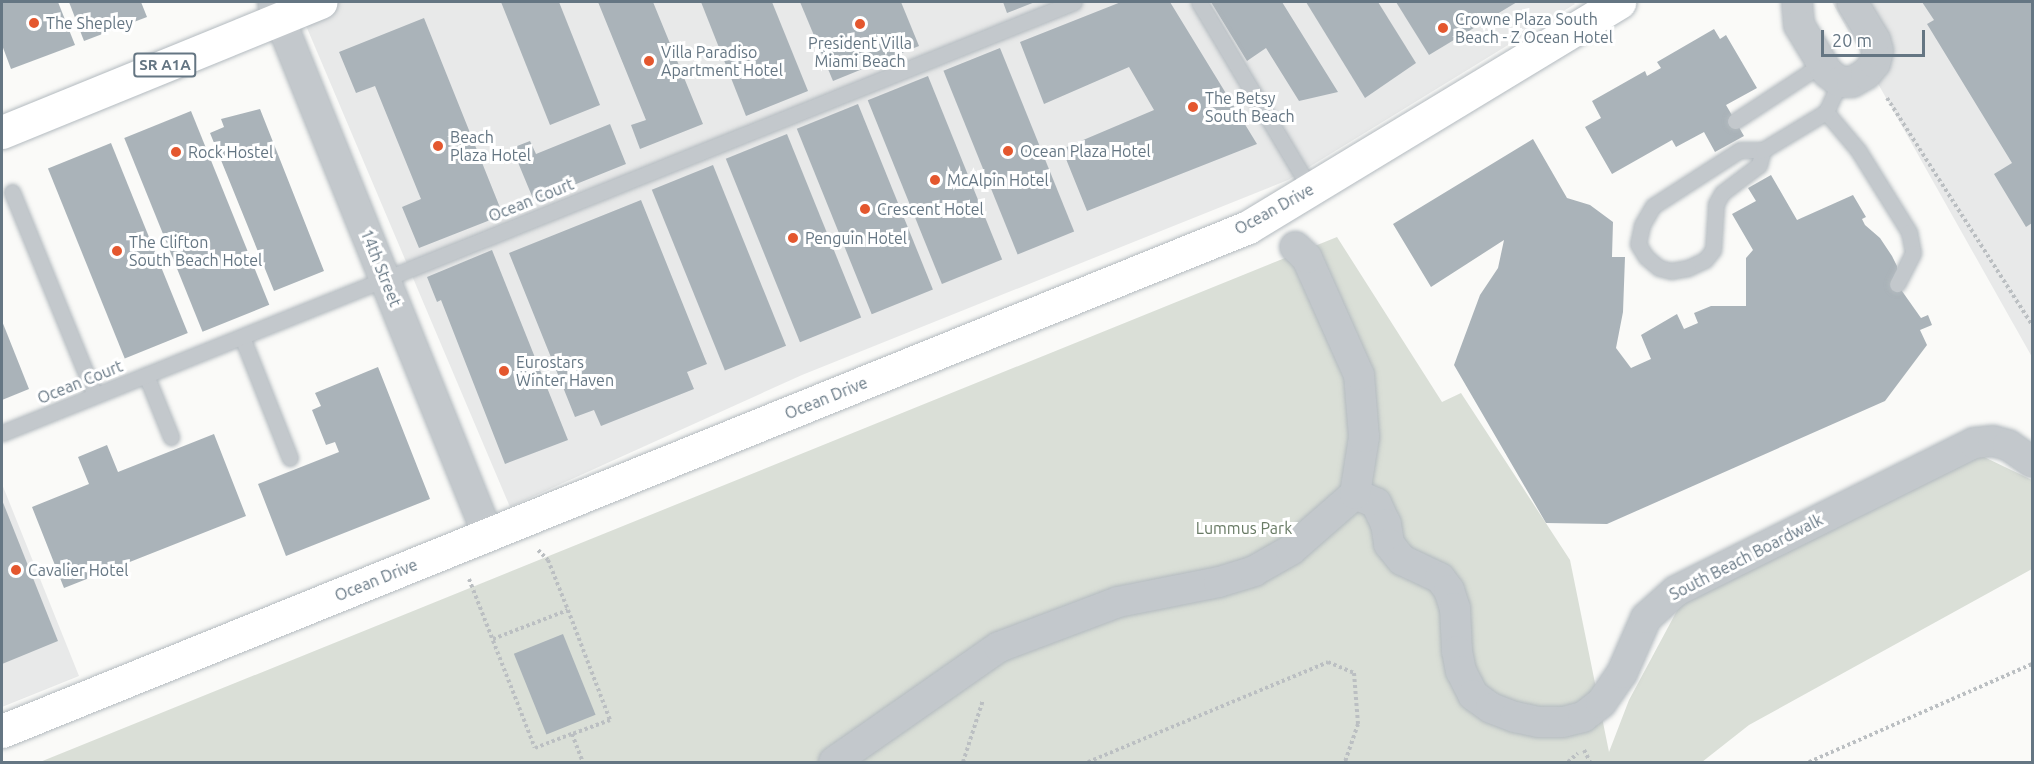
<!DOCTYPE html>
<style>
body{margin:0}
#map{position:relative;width:2034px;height:764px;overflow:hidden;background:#fafaf8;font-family:Ubuntu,sans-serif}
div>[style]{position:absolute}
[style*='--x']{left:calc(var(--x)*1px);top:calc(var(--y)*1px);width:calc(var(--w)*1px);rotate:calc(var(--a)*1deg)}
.built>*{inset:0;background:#e8e9e9}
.green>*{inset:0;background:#dadfd7}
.building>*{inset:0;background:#aab3b9;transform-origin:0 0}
.path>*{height:4px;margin-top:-2px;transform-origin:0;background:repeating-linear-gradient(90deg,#bbbfc2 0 3px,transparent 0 6px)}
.roads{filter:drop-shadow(0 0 2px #b3babf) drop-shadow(0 0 2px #b3babf)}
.lane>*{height:15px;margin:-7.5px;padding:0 7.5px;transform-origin:7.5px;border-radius:7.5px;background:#c3c8cc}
.street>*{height:30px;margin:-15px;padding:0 15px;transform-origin:15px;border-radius:15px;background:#c3c8cc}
.secondary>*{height:33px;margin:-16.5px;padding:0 16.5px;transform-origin:16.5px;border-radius:16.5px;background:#fff}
.primary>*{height:33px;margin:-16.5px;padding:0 16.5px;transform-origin:16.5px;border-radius:16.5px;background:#fff}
.dots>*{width:16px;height:16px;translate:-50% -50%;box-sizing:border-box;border:3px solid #fff;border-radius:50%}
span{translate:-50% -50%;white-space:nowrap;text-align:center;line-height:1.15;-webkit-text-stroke:6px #fff;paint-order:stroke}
.shield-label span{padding:2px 4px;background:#fff;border:2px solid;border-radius:4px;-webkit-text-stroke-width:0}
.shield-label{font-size:15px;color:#657683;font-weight:700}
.poi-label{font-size:16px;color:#657683}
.left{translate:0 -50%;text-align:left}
.street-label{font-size:16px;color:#657683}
.park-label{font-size:16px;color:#687a64}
.frame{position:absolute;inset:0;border:3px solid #657683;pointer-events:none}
.scale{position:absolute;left:1821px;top:30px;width:104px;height:27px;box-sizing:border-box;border:3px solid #657683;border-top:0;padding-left:8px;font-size:18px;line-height:21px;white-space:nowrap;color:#657683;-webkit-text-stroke:4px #fff;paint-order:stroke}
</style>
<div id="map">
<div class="built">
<i style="clip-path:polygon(296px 2px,1573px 2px,1575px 4px,1288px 180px,802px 375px,510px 507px)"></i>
<i style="clip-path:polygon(1832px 2px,2032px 2px,2032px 357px)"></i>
<i style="clip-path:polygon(2px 484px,79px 676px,2px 707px)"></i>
</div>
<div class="green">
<i style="clip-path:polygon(1337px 237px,1442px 402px,1461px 393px,1570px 560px,1609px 752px,1629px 700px,1680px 605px,1980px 455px,2032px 480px,2032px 569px,1749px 725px,1702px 762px,40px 762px)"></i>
</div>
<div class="building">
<i style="clip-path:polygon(2px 2px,58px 2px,75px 45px,11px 69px,2px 45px)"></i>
<i style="clip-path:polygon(69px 2px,141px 2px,147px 17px,84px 41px)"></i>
<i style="clip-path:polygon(501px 2px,559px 2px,600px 105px,550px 125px)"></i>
<i style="clip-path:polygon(598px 2px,653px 2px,703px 124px,640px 149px,631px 125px,646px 120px)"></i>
<i style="clip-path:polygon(701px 2px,772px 2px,808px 91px,746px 116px)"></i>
<i style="clip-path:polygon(800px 2px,901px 2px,919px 46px,833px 81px)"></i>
<i style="clip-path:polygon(1003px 2px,1035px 2px,1007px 13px)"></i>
<i style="clip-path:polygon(1121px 2px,1170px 2px,1257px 144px,1087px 211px,1062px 149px,1154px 110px,1129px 67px,1044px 104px,1020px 42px)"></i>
<i style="clip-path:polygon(1211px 2px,1282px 2px,1338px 92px,1299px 101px,1266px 48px,1247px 61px)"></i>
<i style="clip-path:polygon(1306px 2px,1378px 2px,1416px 63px,1365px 98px)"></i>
<i style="clip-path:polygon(1396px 2px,1517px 2px,1429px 55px)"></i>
<i style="clip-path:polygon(1922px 2px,2032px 2px,2032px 223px,2026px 227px,1994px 174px,2012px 163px,1927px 24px,1934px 20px)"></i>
<i style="clip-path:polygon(424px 18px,503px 215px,419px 248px,402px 207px,421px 199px,375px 86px,356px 93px,339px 52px)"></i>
<i style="clip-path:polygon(1714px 29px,1720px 39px,1726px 35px,1757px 88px,1726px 105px,1744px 136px,1715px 152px,1704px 132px,1676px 147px,1672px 140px,1612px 174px,1585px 127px,1601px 118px,1592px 101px,1645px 71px,1647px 76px,1661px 68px,1657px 62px)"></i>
<i style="left:1000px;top:48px;width:198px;height:61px;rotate:68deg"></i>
<i style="left:928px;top:76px;width:198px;height:65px;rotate:68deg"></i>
<i style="left:858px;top:104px;width:200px;height:66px;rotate:68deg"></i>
<i style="clip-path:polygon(260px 109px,324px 271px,274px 291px,210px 133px,224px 127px,221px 119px)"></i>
<i style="left:191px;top:111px;width:209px;height:72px;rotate:68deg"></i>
<i style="clip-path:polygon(610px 124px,626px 164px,534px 201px,512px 148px,530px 141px,536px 154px)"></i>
<i style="left:787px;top:134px;width:198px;height:66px;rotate:68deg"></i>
<i style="clip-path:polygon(1533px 139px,1567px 198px,1590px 205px,1613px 222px,1612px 257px,1625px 257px,1623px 312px,1616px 348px,1631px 368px,1651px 359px,1641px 335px,1677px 314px,1684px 329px,1698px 323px,1694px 313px,1711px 306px,1746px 306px,1746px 258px,1753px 250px,1732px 214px,1756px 201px,1748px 188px,1771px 175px,1797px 220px,1853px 195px,1866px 217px,1862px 219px,1865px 225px,1880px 238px,1892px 256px,1897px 266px,1897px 284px,1921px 318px,1928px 315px,1932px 325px,1920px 330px,1927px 345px,1885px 401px,1607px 524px,1546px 523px,1454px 365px,1480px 295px,1498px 268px,1504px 240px,1431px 287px,1393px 224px)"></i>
<i style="left:111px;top:143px;width:205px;height:68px;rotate:68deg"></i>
<i style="left:713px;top:165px;width:195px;height:66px;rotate:68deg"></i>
<i style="clip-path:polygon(641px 200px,707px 364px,687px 372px,694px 389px,601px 426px,594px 410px,575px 417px,509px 253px)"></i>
<i style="clip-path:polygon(492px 250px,568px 440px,505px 464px,441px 300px,437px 302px,427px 277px)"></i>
<i style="clip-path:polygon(2px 321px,29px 389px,2px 400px)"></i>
<i style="clip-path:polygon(378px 367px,430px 499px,286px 556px,258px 484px,339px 452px,335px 442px,326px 445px,312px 410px,321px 406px,315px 393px)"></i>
<i style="clip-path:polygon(214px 434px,246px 516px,64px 588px,32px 507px,89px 484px,78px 457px,107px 445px,118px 472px)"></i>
<i style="clip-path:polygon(2px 500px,58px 641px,2px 664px)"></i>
<i style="left:563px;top:634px;width:87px;height:53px;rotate:68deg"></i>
</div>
<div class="path">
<i style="--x:1887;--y:98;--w:269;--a:57.4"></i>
<i style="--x:538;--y:550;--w:14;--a:45"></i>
<i style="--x:548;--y:560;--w:54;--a:68.2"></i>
<i style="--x:469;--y:579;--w:181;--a:68.7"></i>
<i style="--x:535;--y:748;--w:40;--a:-21"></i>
<i style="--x:493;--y:639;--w:80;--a:-21.1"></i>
<i style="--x:568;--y:610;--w:118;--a:69.1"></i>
<i style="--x:610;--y:720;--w:40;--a:159.8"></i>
<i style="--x:572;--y:734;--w:30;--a:69"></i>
<i style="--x:1584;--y:750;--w:13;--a:63"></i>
<i style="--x:963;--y:762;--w:65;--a:-72.1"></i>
<i style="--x:1088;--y:762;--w:260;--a:-22.6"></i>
<i style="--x:1328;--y:662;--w:28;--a:23"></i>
<i style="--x:1354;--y:673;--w:51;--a:85.5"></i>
<i style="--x:1358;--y:724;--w:40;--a:108.9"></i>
<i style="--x:1568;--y:762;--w:13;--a:-42"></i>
<i style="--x:1809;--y:762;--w:244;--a:-23.7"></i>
</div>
<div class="roads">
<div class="lane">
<i style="--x:1199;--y:2;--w:219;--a:59.2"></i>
<i style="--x:1826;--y:112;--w:50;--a:49.9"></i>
<i style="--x:1858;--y:150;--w:97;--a:58.1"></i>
<i style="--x:1909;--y:232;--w:21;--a:79"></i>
<i style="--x:1913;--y:253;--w:35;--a:117"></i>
<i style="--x:1735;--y:121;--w:104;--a:-33.2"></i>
<i style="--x:1763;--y:150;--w:16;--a:105"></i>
<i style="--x:1759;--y:165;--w:46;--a:142.9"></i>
<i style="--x:1722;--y:193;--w:13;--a:119"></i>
<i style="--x:1716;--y:204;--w:46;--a:93.7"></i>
<i style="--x:1713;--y:250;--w:13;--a:129"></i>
<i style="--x:1705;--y:260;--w:19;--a:155"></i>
<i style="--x:1688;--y:268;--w:17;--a:170"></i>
<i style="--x:1671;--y:271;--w:12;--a:-166"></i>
<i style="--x:1659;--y:268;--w:17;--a:-140"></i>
<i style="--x:1646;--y:257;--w:15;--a:-122"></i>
<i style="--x:1638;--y:244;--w:19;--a:-78"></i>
<i style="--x:1642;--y:225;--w:22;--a:-60"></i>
<i style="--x:1653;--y:206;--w:103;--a:-32.8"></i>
<i style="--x:1740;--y:150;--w:23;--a:0"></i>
<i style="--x:1763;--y:150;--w:74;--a:-31.1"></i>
<i style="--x:1826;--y:112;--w:33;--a:-65"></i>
<i style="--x:12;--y:192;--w:219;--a:67.8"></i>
<i style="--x:242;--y:337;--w:130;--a:68.4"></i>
<i style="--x:146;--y:375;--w:67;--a:68"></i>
<i style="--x:2;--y:433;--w:1155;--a:-21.9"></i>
</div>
<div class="street">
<i style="--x:273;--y:2;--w:575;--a:68.03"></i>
<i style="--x:1797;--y:2;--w:23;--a:85"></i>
<i style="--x:1799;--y:25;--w:56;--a:58.9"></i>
<i style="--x:1828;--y:73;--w:15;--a:37"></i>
<i style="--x:1840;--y:82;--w:12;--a:0"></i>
<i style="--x:1852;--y:82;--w:16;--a:-30"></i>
<i style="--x:1866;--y:74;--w:14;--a:-51"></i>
<i style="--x:1875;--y:63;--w:12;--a:-76"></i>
<i style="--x:1878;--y:51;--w:11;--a:-105"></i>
<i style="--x:1875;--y:40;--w:44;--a:-121.2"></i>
<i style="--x:1355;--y:494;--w:23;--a:23"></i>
<i style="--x:1376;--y:503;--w:23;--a:65"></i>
<i style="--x:1386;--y:524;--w:20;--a:81"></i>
<i style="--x:1389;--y:544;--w:21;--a:51"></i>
<i style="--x:1402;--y:560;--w:42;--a:25.3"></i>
<i style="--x:1440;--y:578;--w:15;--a:53"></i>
<i style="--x:1449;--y:590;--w:19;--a:72"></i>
<i style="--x:1455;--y:608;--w:43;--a:87.3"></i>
<i style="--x:1457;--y:651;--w:20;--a:79"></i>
<i style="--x:1461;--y:671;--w:27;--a:63"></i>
<i style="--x:1473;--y:695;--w:22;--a:36"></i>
<i style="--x:1491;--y:708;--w:26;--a:21"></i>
<i style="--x:1515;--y:717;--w:24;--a:12"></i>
<i style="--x:1538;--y:722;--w:25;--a:0"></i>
<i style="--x:1563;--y:722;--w:21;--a:-14"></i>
<i style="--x:1583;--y:717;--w:23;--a:-38"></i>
<i style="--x:1601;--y:703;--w:37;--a:-55"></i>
<i style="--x:1622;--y:673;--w:60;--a:-66.4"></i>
<i style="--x:1646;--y:618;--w:40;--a:-42"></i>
<i style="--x:1676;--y:591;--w:333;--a:-26.4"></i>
<i style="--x:1974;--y:443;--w:19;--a:-6"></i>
<i style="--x:1993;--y:441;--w:16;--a:15"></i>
<i style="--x:2008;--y:445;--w:29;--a:35"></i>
<i style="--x:834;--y:762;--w:201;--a:-34.9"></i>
<i style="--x:999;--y:647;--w:127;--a:-20.7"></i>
<i style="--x:1118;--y:602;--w:103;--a:-11.2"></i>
<i style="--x:1219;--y:582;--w:37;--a:-17"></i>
<i style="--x:1254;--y:571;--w:43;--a:-29.6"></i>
<i style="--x:1291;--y:550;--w:85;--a:-41.2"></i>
<i style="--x:1355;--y:494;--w:58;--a:-81"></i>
<i style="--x:1364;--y:437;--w:62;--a:-94.6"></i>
<i style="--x:1359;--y:375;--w:128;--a:-114"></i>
<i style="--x:1307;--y:258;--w:16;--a:-137"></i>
</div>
<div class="secondary">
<i style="--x:2;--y:731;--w:1344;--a:-22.02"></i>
<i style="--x:1248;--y:227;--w:434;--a:-31.2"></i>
</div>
<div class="primary">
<i style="--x:2;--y:132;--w:344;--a:-22.2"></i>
</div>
</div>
<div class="dots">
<i style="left:34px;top:23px;background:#e4572e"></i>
<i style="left:860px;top:24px;background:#e4572e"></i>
<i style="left:1443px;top:28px;background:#e4572e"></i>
<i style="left:649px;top:61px;background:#e4572e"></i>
<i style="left:1193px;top:107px;background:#e4572e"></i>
<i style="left:438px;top:146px;background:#e4572e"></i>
<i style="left:1008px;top:151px;background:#e4572e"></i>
<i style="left:176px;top:152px;background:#e4572e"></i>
<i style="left:935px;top:180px;background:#e4572e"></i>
<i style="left:865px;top:209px;background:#e4572e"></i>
<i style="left:793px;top:238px;background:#e4572e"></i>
<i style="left:117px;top:251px;background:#e4572e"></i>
<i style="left:504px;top:371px;background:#e4572e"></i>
<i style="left:16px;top:570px;background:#e4572e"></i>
</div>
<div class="shield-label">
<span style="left:165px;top:65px">SR A1A</span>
</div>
<div class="poi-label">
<span class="left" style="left:1455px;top:28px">Crowne Plaza South<br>Beach - Z Ocean Hotel</span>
<span class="left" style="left:46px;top:23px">The Shepley</span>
<span style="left:860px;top:52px">President Villa<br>Miami Beach</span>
<span class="left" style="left:661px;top:61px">Villa Paradiso<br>Apartment Hotel</span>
<span class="left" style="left:1205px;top:107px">The Betsy<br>South Beach</span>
<span class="left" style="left:450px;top:146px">Beach<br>Plaza Hotel</span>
<span class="left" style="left:1020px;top:151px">Ocean Plaza Hotel</span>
<span class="left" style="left:188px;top:152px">Rock Hostel</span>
<span class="left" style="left:947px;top:180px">McAlpin Hotel</span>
<span class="left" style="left:877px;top:209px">Crescent Hotel</span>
<span class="left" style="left:805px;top:238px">Penguin Hotel</span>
<span class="left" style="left:129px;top:251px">The Clifton<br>South Beach Hotel</span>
<span class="left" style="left:516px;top:371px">Eurostars<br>Winter Haven</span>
<span class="left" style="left:28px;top:570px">Cavalier Hotel</span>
</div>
<div class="street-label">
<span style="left:531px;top:200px;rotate:-22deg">Ocean Court</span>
<span style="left:1274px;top:209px;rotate:-29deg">Ocean Drive</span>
<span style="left:381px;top:268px;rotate:68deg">14th Street</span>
<span style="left:80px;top:382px;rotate:-22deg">Ocean Court</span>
<span style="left:826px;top:398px;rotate:-22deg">Ocean Drive</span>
<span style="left:1746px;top:557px;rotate:-27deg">South Beach Boardwalk</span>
<span style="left:376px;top:580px;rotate:-22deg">Ocean Drive</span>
</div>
<div class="park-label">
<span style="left:1244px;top:528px">Lummus Park</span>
</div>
<div class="frame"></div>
<div class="scale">20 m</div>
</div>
